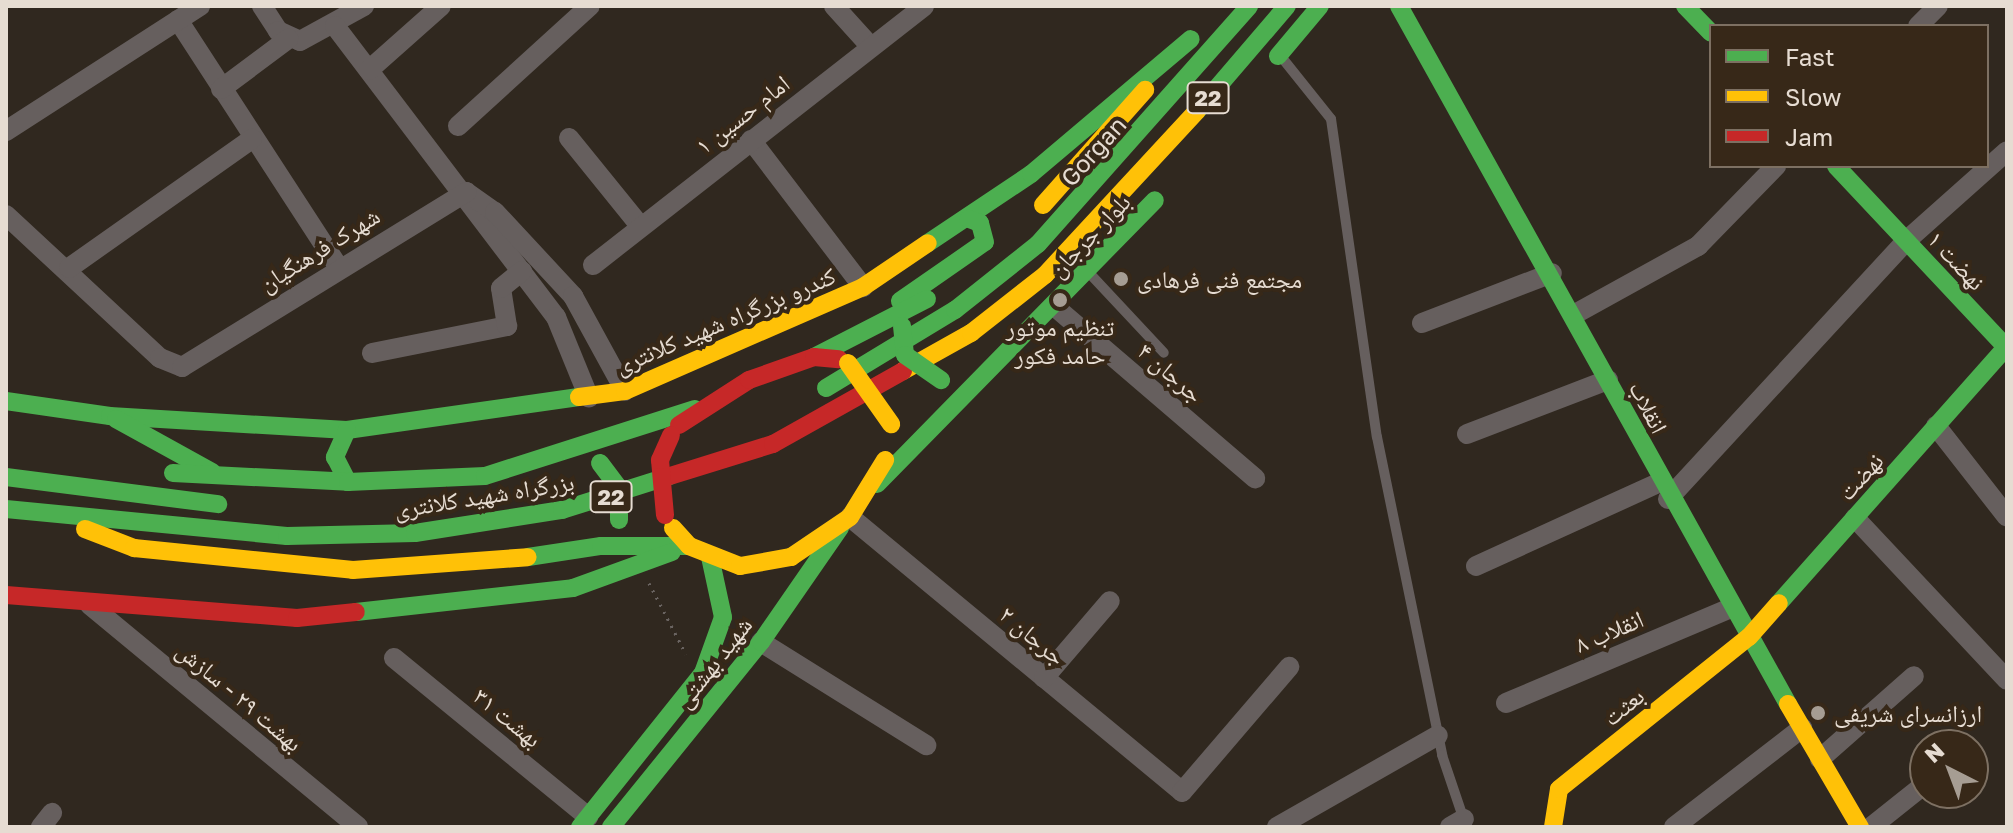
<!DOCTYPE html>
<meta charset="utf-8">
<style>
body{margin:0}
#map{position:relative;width:2013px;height:833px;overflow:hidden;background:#30281f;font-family:"Golos Text","Noto Naskh Arabic",sans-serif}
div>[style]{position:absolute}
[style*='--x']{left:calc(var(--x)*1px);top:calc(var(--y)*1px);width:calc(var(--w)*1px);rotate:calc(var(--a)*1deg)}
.path>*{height:3px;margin-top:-1.5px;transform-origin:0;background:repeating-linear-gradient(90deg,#6a6461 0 2px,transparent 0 8px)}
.lane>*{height:10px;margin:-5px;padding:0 5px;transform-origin:5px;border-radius:5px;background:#665f5e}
.street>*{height:20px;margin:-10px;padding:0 10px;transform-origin:10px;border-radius:10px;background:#665f5e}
.fast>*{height:18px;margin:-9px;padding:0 9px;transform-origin:9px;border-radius:9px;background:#4caf50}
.slow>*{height:18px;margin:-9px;padding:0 9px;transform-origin:9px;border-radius:9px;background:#ffc107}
.jam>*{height:18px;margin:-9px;padding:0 9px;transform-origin:9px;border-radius:9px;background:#c62828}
.fast-bridge>*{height:18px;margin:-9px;padding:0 9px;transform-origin:9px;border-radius:9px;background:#4caf50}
.slow-bridge>*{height:18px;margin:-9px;padding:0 9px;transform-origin:9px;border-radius:9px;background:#ffc107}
.jam-bridge>*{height:18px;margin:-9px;padding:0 9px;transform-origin:9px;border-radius:9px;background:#c62828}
.dots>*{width:22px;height:22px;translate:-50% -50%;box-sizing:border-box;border:4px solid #372818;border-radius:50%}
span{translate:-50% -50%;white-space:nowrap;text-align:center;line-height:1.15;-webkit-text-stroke:8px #372818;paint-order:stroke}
.shield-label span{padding:2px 6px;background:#372818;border:2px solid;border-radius:6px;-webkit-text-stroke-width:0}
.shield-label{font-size:22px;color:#e6dcd2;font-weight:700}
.street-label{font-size:24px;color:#e6dcd2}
.poi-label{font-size:24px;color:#e6dcd2}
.left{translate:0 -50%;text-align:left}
.frame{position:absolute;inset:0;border:8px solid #e6dcd2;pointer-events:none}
.legend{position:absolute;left:1709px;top:24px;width:280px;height:144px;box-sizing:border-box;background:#372818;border:2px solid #7d7062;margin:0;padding:10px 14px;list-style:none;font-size:24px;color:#e6dcd2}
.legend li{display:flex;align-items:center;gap:16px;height:40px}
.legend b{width:40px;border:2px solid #7d7062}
.north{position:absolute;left:1909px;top:729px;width:80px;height:80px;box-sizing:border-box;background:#372818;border:2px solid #7d7062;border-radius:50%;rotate:318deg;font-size:22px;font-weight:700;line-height:32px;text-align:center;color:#e6dcd2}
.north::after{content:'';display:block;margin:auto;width:28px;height:36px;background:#a69d93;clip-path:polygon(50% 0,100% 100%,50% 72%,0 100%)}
</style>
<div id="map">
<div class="path">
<i style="--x:649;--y:583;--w:80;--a:62.5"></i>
</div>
<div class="lane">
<i style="--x:1283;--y:59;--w:77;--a:51.3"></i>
<i style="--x:1331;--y:119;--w:321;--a:81.8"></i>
<i style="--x:1377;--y:437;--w:325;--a:78.4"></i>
<i style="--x:1442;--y:755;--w:69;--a:71.3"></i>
<i style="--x:1092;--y:276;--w:105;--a:46.9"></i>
</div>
<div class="street">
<i style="--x:262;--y:6;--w:30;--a:57"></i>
<i style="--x:278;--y:31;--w:24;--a:24"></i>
<i style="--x:300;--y:41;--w:73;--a:-28.7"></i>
<i style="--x:834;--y:6;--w:55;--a:47.9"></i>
<i style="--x:178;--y:20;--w:293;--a:57"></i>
<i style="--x:335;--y:26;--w:365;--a:52.8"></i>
<i style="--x:556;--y:317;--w:87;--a:67.8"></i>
<i style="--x:1918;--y:26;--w:28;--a:-45"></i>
<i style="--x:369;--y:70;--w:96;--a:-41.6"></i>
<i style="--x:221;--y:89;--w:84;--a:-36.7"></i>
<i style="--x:458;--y:126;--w:178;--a:-42.3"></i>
<i style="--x:6;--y:131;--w:231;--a:-32.8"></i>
<i style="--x:569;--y:138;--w:114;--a:51"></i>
<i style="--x:751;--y:140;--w:185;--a:52.7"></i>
<i style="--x:466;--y:192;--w:35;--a:35"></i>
<i style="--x:495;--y:212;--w:115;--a:47.1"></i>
<i style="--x:573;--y:296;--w:108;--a:61.3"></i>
<i style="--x:6;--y:215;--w:210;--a:42.9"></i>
<i style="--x:160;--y:358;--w:24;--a:22"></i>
<i style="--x:182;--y:367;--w:334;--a:-31.6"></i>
<i style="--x:593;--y:265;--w:420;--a:-38"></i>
<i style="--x:69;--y:268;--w:224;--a:-35.2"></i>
<i style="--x:1054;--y:306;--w:265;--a:40.6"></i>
<i style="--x:1575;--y:314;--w:141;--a:-28.9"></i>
<i style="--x:1698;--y:246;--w:112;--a:-45.7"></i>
<i style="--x:1422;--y:323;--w:139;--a:-21"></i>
<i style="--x:372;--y:353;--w:138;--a:-11.3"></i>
<i style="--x:507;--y:326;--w:38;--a:-99"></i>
<i style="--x:501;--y:288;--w:27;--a:-39"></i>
<i style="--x:1936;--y:426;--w:115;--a:52"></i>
<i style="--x:1467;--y:434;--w:151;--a:-21"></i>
<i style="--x:1668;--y:499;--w:351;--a:-47.3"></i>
<i style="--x:1906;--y:241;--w:135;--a:-41.7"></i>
<i style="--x:850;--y:517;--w:431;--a:39.6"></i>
<i style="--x:1182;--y:792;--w:165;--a:-49.4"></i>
<i style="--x:1855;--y:518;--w:222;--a:46.8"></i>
<i style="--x:1476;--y:566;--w:202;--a:-24.5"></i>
<i style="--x:90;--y:605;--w:348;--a:39.6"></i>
<i style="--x:761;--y:642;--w:195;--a:32"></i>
<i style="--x:394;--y:658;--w:251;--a:39.3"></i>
<i style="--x:1044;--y:678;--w:101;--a:-49.4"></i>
<i style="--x:1506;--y:703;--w:244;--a:-22.9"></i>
<i style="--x:1820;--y:759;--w:125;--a:-41.4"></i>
<i style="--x:41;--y:827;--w:18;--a:-52"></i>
<i style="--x:1277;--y:827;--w:185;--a:-29.7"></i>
<i style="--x:1450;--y:827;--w:16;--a:-30"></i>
<i style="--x:1674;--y:827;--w:162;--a:-37.7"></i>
<i style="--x:1871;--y:827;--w:69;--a:-38.5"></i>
</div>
<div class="fast">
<i style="--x:1399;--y:6;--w:799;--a:60.87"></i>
<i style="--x:1685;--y:6;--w:37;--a:46"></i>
<i style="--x:1278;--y:56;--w:65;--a:-50"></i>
<i style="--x:1197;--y:111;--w:138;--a:-49.4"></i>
<i style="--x:1836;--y:166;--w:248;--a:46.8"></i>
<i style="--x:928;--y:243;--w:124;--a:-33.8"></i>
<i style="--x:1031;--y:174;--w:209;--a:-40.2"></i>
<i style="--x:900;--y:301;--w:103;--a:-34.8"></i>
<i style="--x:985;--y:242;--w:20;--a:-105"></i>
<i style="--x:980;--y:223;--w:12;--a:-160"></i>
<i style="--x:814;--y:357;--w:127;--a:-27.2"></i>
<i style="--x:826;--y:388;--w:151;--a:-31.2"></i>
<i style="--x:955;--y:310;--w:106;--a:-38.5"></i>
<i style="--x:1038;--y:244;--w:318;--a:-48.4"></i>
<i style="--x:6;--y:401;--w:105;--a:8.2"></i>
<i style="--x:110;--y:416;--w:237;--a:3.4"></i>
<i style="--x:347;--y:430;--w:234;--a:-8.1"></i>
<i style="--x:116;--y:419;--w:110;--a:28.9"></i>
<i style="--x:347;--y:430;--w:30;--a:114"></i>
<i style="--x:335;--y:457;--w:28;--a:63"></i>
<i style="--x:173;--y:473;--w:175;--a:2.9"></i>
<i style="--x:348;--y:482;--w:137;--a:-2.5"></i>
<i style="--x:485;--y:476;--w:220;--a:-17.7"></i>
<i style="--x:6;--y:477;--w:214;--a:7.3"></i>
<i style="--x:877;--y:484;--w:397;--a:-45.6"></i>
<i style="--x:6;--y:509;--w:282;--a:5.5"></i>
<i style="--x:287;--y:536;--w:128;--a:-1.3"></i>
<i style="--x:415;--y:533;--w:149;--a:-8.9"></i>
<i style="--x:562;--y:510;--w:113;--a:-17.5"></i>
<i style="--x:528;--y:557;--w:74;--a:-8.6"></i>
<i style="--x:601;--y:546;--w:88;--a:0"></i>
<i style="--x:1779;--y:603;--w:344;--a:-48.4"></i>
<i style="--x:356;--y:612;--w:218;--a:-6.3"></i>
<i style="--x:573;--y:588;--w:105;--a:-20"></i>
<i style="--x:580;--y:827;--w:197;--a:-51.4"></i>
<i style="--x:703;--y:673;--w:59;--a:-70.3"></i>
<i style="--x:723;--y:617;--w:61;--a:-102.2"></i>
<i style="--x:611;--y:827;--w:238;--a:-51"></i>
<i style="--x:761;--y:642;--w:139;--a:-55.3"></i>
</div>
<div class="slow">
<i style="--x:1043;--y:205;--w:154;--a:-48.4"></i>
<i style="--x:903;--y:371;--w:78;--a:-29.2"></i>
<i style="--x:971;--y:333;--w:94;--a:-38.1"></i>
<i style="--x:1045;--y:275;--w:224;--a:-47.2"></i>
<i style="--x:579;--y:397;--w:46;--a:-7.4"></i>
<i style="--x:625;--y:391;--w:260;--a:-23.6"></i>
<i style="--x:863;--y:287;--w:78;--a:-34.1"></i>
<i style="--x:673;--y:528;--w:24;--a:48"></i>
<i style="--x:689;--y:546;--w:55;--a:21.4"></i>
<i style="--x:740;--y:566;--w:52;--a:-10"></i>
<i style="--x:791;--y:557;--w:71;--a:-34.1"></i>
<i style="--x:850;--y:517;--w:67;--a:-58.4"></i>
<i style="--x:85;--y:529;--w:53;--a:21.2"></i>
<i style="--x:134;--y:548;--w:220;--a:5.7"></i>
<i style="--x:353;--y:570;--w:175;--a:-4.2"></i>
<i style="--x:1788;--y:704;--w:143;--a:59.7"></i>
<i style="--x:1553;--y:827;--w:38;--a:-81"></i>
<i style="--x:1559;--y:789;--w:243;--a:-38.7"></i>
<i style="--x:1749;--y:637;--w:45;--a:-48.6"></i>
</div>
<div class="jam">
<i style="--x:679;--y:425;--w:83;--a:-32.7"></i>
<i style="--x:749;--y:380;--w:69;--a:-19.5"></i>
<i style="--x:814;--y:357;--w:25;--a:5"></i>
<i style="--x:670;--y:476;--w:108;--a:-17.3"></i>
<i style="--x:773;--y:444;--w:149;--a:-29.3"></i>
<i style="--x:6;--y:595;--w:292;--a:4.5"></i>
<i style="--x:297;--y:618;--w:59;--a:-5.8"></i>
</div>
<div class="fast-bridge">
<i style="--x:902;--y:326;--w:29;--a:84"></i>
<i style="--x:905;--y:355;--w:44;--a:34.8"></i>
<i style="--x:600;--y:463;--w:31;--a:53"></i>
<i style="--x:619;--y:488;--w:32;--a:90"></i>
</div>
<div class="slow-bridge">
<i style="--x:848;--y:363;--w:75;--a:54.8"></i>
</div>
<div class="jam-bridge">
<i style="--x:665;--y:515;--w:55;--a:-95.2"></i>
<i style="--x:660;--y:460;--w:27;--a:-66"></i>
</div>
<div class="dots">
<i style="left:1121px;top:279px;background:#a69d93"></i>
<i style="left:1060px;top:300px;background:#a69d93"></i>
<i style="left:1818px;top:713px;background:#a69d93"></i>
</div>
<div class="shield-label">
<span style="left:1208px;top:98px">22</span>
<span style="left:611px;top:497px">22</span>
</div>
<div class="street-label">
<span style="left:742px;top:114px;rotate:-38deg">امام حسین ۱</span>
<span style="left:1093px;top:151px;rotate:-48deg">Gorgan</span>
<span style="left:1089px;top:235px;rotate:-46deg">بلوار جرجان</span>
<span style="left:319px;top:249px;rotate:-32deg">شهرک فرهنگیان</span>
<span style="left:1957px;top:260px;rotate:47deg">۱ نهضت</span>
<span style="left:725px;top:320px;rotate:-23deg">کندرو بزرگراه شهید کلانتری</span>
<span style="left:1171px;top:372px;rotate:41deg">۴ جرجان</span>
<span style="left:1649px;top:407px;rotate:63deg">انقلاب</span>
<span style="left:1860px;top:476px;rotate:-48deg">نهضت</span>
<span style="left:484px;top:495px;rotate:-9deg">بزرگراه شهید کلانتری</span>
<span style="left:1609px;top:631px;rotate:-23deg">۸ انقلاب</span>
<span style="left:1033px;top:635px;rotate:40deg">جرجان ۲</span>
<span style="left:713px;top:662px;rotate:-52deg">شهید بهشتی</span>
<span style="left:240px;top:696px;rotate:40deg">بهشت ۲۹ - سازش</span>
<span style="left:1623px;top:706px;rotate:-39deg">بعثت</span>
<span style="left:508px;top:717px;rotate:39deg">بهشت ۳۱</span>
</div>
<div class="poi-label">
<span class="left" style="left:1137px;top:279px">مجتمع فنی فرهادی</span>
<span style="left:1060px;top:341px">تنظیم موتور<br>حامد فکور</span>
<span class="left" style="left:1834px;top:713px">ارزانسرای شریفی</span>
</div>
<div class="frame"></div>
<ul class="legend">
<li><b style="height:10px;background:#4caf50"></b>Fast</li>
<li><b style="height:10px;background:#ffc107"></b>Slow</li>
<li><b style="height:10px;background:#c62828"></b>Jam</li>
</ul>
<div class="north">N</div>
</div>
